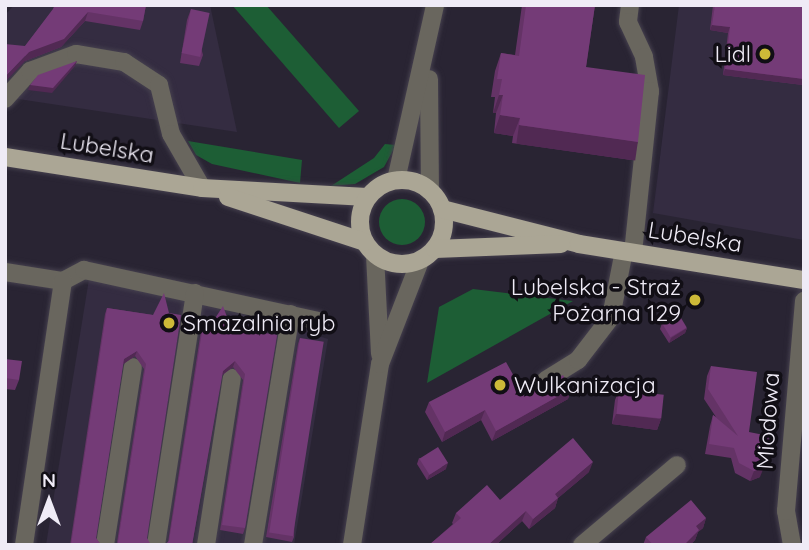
<!DOCTYPE html>
<meta charset="utf-8">
<style>
body{margin:0}
#map{position:relative;width:809px;height:550px;overflow:hidden;background:#292433;font-family:Quicksand,sans-serif}
div>[style]{position:absolute}
[style*='--x']{left:calc(var(--x)*1px);top:calc(var(--y)*1px);width:calc(var(--w)*1px);rotate:calc(var(--a)*1deg)}
.built>*{inset:0;background:#342c41}
.green>*{inset:0;background:#1d5e35}
.round{border-radius:50%}
.roads{filter:drop-shadow(0 0 2px #45404e) drop-shadow(0 0 2px #45404e)}
.minor>*{height:18px;margin:-9px;padding:0 9px;transform-origin:9px;border-radius:9px;background:#69665e}
.major>*{height:18px;margin:-9px;padding:0 9px;transform-origin:9px;border-radius:9px;background:#aba695}
.major>.ring{margin:-9px;padding:0;box-sizing:content-box;background:none;border:18px solid #aba695;border-radius:50%}
.wall>*{inset:0;background:#643366}
.shaded-wall>*{inset:0;background:#512953;transform-origin:0 0}
.building>*{inset:0;background:#743b77;transform-origin:0 0}
.dots>*{width:19px;height:19px;translate:-50% -50%;box-sizing:border-box;border:4px solid #110e15;border-radius:50%}
span{translate:-50% -50%;white-space:nowrap;text-align:center;line-height:1.15;-webkit-text-stroke:7px #110e15;paint-order:stroke}
.poi-label{font-size:23px;color:#efebf6}
.right{translate:-100% -50%;text-align:right}
.left{translate:0 -50%;text-align:left}
.street-label{font-size:23px;color:#efebf6}
.frame{position:absolute;inset:0;border:7px solid #efebf6;pointer-events:none}
.north{position:absolute;left:14px;top:466px;width:70px;height:70px;-webkit-text-stroke:5px #110e15;paint-order:stroke;rotate:0deg;font-size:19px;font-weight:700;line-height:28px;text-align:center;color:#efebf6}
.north::after{content:'';display:block;margin:auto;width:24px;height:32px;background:#efebf6;clip-path:polygon(50% 0,100% 100%,50% 72%,0 100%)}
</style>
<div id="map">
<div class="built">
<i style="clip-path:polygon(14px 5px,210px 5px,237px 132px,5px 97px,5px 15px)"></i>
<i style="clip-path:polygon(679px 5px,804px 5px,804px 240px,653px 213px)"></i>
<i style="clip-path:polygon(89px 279px,274px 322px,328px 339px,294px 545px,46px 545px)"></i>
</div>
<div class="green">
<i style="clip-path:polygon(232px 5px,266px 5px,359px 111px,339px 128px)"></i>
<i style="clip-path:polygon(188px 141px,302px 160px,300px 183px,212px 164px,196px 155px)"></i>
<i style="clip-path:polygon(385px 144px,396px 145px,384px 167px,355px 184px,331px 186px,374px 158px)"></i>
<i class="round" style="left:379px;top:199px;width:46px;height:46px"></i>
<i style="clip-path:polygon(473px 289px,573px 301px,427px 383px,439px 307px)"></i>
</div>
<div class="roads">
<div class="minor">
<i style="--x:630;--y:5;--w:17;--a:97"></i>
<i style="--x:628;--y:22;--w:38;--a:65"></i>
<i style="--x:644;--y:57;--w:35;--a:80"></i>
<i style="--x:650;--y:91;--w:162;--a:96"></i>
<i style="--x:429;--y:79;--w:112;--a:89.5"></i>
<i style="--x:5;--y:99;--w:38;--a:-48"></i>
<i style="--x:30;--y:71;--w:49;--a:-20.3"></i>
<i style="--x:76;--y:54;--w:49;--a:9.5"></i>
<i style="--x:124;--y:62;--w:42;--a:33.3"></i>
<i style="--x:159;--y:85;--w:50;--a:76.2"></i>
<i style="--x:171;--y:134;--w:62;--a:60.1"></i>
<i style="--x:396;--y:180;--w:179;--a:-77.4"></i>
<i style="--x:375;--y:255;--w:99;--a:87.1"></i>
<i style="--x:5;--y:272;--w:59;--a:8.8"></i>
<i style="--x:63;--y:281;--w:24;--a:-28"></i>
<i style="--x:84;--y:270;--w:239;--a:12.3"></i>
<i style="--x:546;--y:380;--w:38;--a:-32"></i>
<i style="--x:578;--y:360;--w:54;--a:-52.5"></i>
<i style="--x:611;--y:317;--w:67;--a:-78.9"></i>
<i style="--x:24;--y:545;--w:267;--a:-81.6"></i>
<i style="--x:105;--y:545;--w:180;--a:-81.1"></i>
<i style="--x:156;--y:545;--w:255;--a:-81.2"></i>
<i style="--x:206;--y:545;--w:169;--a:-81.2"></i>
<i style="--x:253;--y:545;--w:234;--a:-80.7"></i>
<i style="--x:352;--y:545;--w:183;--a:-81.2"></i>
<i style="--x:380;--y:364;--w:110;--a:-68.8"></i>
<i style="--x:582;--y:545;--w:124;--a:-40.1"></i>
<i style="--x:792;--y:545;--w:35;--a:-100"></i>
<i style="--x:786;--y:511;--w:211;--a:-85.1"></i>
</div>
<div class="major">
<i style="--x:5;--y:157;--w:199;--a:8.9"></i>
<i style="--x:202;--y:188;--w:165;--a:3.1"></i>
<i class="ring" style="left:360px;top:180px;width:66px;height:66px"></i>
<i style="--x:228;--y:197;--w:144;--a:18.2"></i>
<i style="--x:442;--y:209;--w:141;--a:14.3"></i>
<i style="--x:579;--y:244;--w:228;--a:9.1"></i>
<i style="--x:435;--y:249;--w:126;--a:-2.3"></i>
</div>
</div>
<div class="wall">
<i style="clip-path:polygon(54px 5px,146px 5px,143px 21px,140px 30px,85px 21px,61px 47px,25px 61px,25px 46px,53px 10px)"></i>
<i style="clip-path:polygon(522px 5px,595px 5px,586px 67px,638px 142px,631px 160px,512px 143px,513px 136px,494px 133px,496px 113px,493px 113px,495px 97px,491px 97px,495px 71px,501px 53px,515px 55px)"></i>
<i style="clip-path:polygon(713px 5px,804px 5px,803px 85px,723px 75px,728px 33px,710px 30px)"></i>
<i style="clip-path:polygon(191px 9px,203px 55px,199px 66px,180px 63px,187px 20px)"></i>
<i style="clip-path:polygon(107px 308px,153px 315px,169px 313px,147px 538px,117px 542px,144px 369px,135px 356px,123px 364px,96px 538px,101px 545px,70px 545px,105px 314px)"></i>
<i style="clip-path:polygon(204px 319px,231px 328px,277px 335px,245px 528px,243px 534px,220px 530px,243px 380px,233px 367px,222px 375px,192px 545px,168px 542px,202px 324px)"></i>
<i style="clip-path:polygon(662px 323px,687px 328px,685px 333px,669px 343px,660px 329px)"></i>
<i style="clip-path:polygon(300px 338px,294px 537px,292px 542px,266px 537px,298px 344px)"></i>
<i style="clip-path:polygon(5px 359px,19px 380px,15px 390px,5px 389px)"></i>
<i style="clip-path:polygon(711px 366px,749px 432px,760px 477px,750px 481px,735px 473px,731px 458px,705px 454px,710px 426px,713px 415px,716px 417px,704px 399px,707px 376px)"></i>
<i style="clip-path:polygon(571px 389px,568px 399px,492px 441px,481px 420px,442px 442px,425px 412px,429px 402px,525px 396px)"></i>
<i style="clip-path:polygon(619px 390px,661px 419px,657px 430px,612px 424px,615px 400px)"></i>
<i style="clip-path:polygon(419px 458px,446px 469px,427px 480px,417px 464px)"></i>
<i style="clip-path:polygon(589px 472px,558px 498px,555px 508px,529px 529px,522px 521px,496px 545px,429px 545px,453px 524px,452px 523px,456px 513px,500px 500px)"></i>
<i style="clip-path:polygon(706px 518px,703px 528px,698px 532px,695px 540px,690px 545px,643px 545px,646px 537px)"></i>
</div>
<div class="shaded-wall">
<i style="clip-path:polygon(88px 12px,85px 21px,61px 47px,25px 61px,5px 82px,5px 77px,29px 52px)"></i>
<i style="clip-path:polygon(712px 25px,730px 27px,728px 33px,710px 30px)"></i>
<i style="clip-path:polygon(77px 61px,75px 66px,52px 93px,28px 90px,30px 85px)"></i>
<i style="clip-path:polygon(725px 69px,804px 79px,804px 83px,803px 85px,723px 75px)"></i>
<i style="clip-path:polygon(499px 95px,503px 95px,496px 113px,493px 113px)"></i>
<i style="clip-path:polygon(500px 115px,520px 118px,513px 136px,494px 133px)"></i>
<i style="left:519px;top:125px;width:120px;height:19px;rotate:8deg"></i>
<i style="clip-path:polygon(687px 328px,685px 333px,669px 343px,671px 338px)"></i>
<i style="clip-path:polygon(137px 351px,135px 356px,122px 365px,124px 359px)"></i>
<i style="clip-path:polygon(235px 361px,233px 367px,221px 376px,223px 371px)"></i>
<i style="clip-path:polygon(571px 389px,568px 399px,492px 441px,496px 431px)"></i>
<i style="clip-path:polygon(485px 410px,481px 420px,442px 442px,445px 432px)"></i>
<i style="clip-path:polygon(616px 414px,661px 419px,657px 430px,612px 424px)"></i>
<i style="clip-path:polygon(593px 462px,589px 472px,551px 504px,555px 494px)"></i>
<i style="clip-path:polygon(448px 463px,446px 469px,427px 480px,429px 475px)"></i>
<i style="clip-path:polygon(764px 467px,760px 477px,750px 481px,754px 471px)"></i>
<i style="clip-path:polygon(558px 498px,555px 508px,529px 529px,533px 519px)"></i>
<i style="clip-path:polygon(526px 511px,522px 521px,496px 545px,488px 545px)"></i>
<i style="clip-path:polygon(706px 518px,703px 528px,698px 532px,695px 540px,690px 545px,684px 545px,696px 526px)"></i>
</div>
<div class="building">
<i style="clip-path:polygon(56px 5px,146px 5px,143px 21px,88px 12px,64px 39px,29px 52px,5px 77px,5px 44px,25px 46px)"></i>
<i style="clip-path:polygon(526px 5px,595px 5px,586px 67px,645px 75px,638px 142px,519px 125px,520px 118px,500px 115px,503px 95px,499px 95px,502px 79px,497px 79px,501px 53px,519px 56px)"></i>
<i style="clip-path:polygon(715px 5px,804px 5px,804px 79px,725px 69px,730px 27px,712px 25px)"></i>
<i style="left:191px;top:9px;width:19px;height:45px;rotate:12deg"></i>
<i style="clip-path:polygon(77px 61px,53px 88px,30px 85px,38px 75px)"></i>
<i style="clip-path:polygon(164px 293px,169px 313px,181px 315px,147px 538px,151px 545px,114px 545px,118px 542px,146px 364px,137px 351px,124px 359px,96px 538px,101px 545px,71px 545px,107px 308px,153px 315px)"></i>
<i style="clip-path:polygon(223px 306px,231px 328px,277px 335px,245px 528px,222px 525px,245px 374px,235px 361px,223px 371px,192px 545px,164px 545px,169px 541px,204px 319px,214px 320px)"></i>
<i style="left:678px;top:313px;width:17px;height:19px;rotate:59deg"></i>
<i style="left:300px;top:338px;width:24px;height:197px;rotate:9deg"></i>
<i style="clip-path:polygon(5px 359px,22px 361px,19px 380px,5px 378px)"></i>
<i style="clip-path:polygon(506px 362px,525px 396px,563px 375px,571px 389px,496px 431px,485px 410px,445px 432px,429px 402px)"></i>
<i style="clip-path:polygon(711px 366px,757px 372px,749px 432px,769px 436px,764px 467px,754px 471px,739px 463px,734px 448px,709px 444px,713px 415px,738px 436px,708px 389px)"></i>
<i style="left:619px;top:390px;width:45px;height:24px;rotate:6deg"></i>
<i style="clip-path:polygon(573px 438px,593px 462px,555px 494px,558px 498px,533px 519px,526px 511px,488px 545px,429px 545px,461px 518px,456px 513px,487px 485px,500px 500px)"></i>
<i style="left:438px;top:447px;width:19px;height:22px;rotate:58deg"></i>
<i style="clip-path:polygon(691px 500px,706px 518px,696px 526px,699px 530px,684px 545px,653px 545px,646px 537px)"></i>
</div>
<div class="dots">
<i style="left:765px;top:54px;background:#cdb938"></i>
<i style="left:695px;top:300px;background:#cdb938"></i>
<i style="left:169px;top:323px;background:#cdb938"></i>
<i style="left:500px;top:385px;background:#cdb938"></i>
</div>
<div class="poi-label">
<span class="right" style="left:751px;top:54px">Lidl</span>
<span class="right" style="left:681px;top:300px">Lubelska - Straż<br>Pożarna 129</span>
<span class="left" style="left:183px;top:323px">Smazalnia ryb</span>
<span class="left" style="left:514px;top:385px">Wulkanizacja</span>
</div>
<div class="street-label">
<span style="left:107px;top:148px;rotate:9deg">Lubelska</span>
<span style="left:695px;top:237px;rotate:9deg">Lubelska</span>
<span style="left:768px;top:421px;rotate:-86deg">Miodowa</span>
</div>
<div class="frame"></div>
<div class="north">N</div>
</div>
